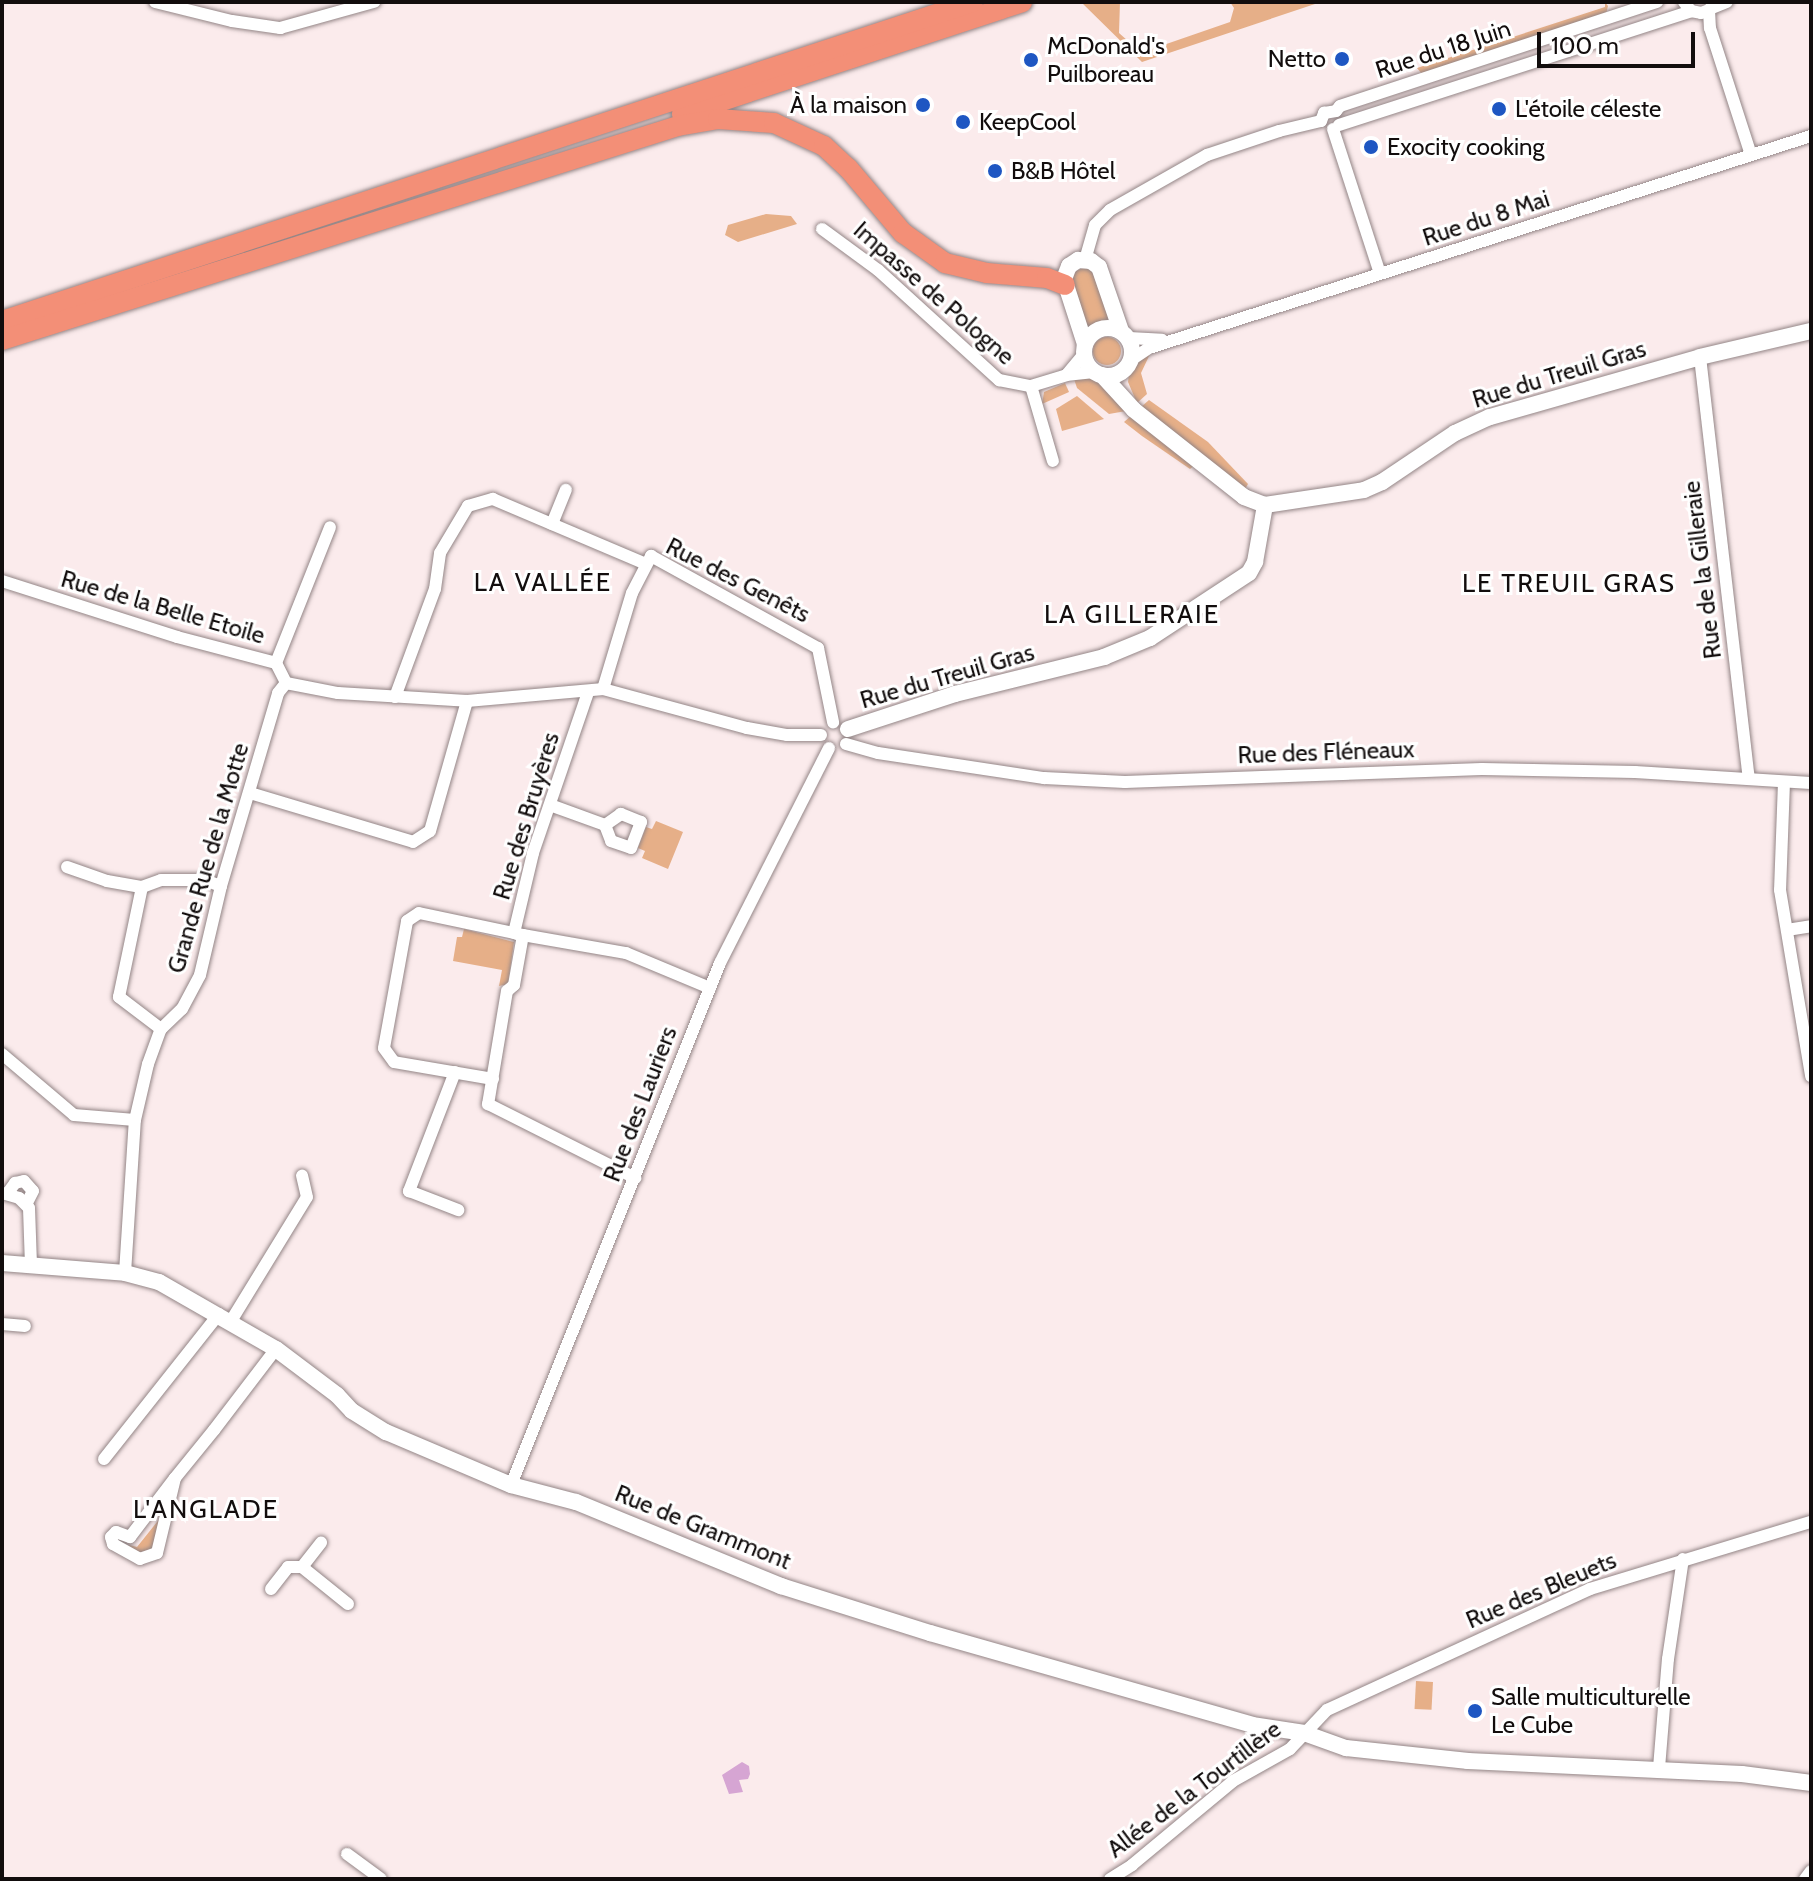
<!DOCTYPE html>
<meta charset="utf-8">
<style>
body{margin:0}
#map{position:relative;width:1813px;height:1881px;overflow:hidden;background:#fbebec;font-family:Cabin,sans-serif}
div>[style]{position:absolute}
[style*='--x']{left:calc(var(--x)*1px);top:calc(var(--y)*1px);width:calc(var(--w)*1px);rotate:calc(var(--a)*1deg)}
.green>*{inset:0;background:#e6af88;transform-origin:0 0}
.round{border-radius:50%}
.water>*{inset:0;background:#d6a5d3}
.roads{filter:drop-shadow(0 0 2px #938586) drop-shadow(0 0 2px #938586)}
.minor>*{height:12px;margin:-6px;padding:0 6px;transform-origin:6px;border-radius:6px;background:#fff}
.tertiary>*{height:16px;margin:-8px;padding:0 8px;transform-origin:8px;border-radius:8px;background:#fff}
.tertiary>.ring{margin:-8px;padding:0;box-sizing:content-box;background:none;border:16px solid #fff;border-radius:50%}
.trunk>*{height:20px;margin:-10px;padding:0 10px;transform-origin:10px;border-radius:10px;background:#f38f77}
.dots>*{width:22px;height:22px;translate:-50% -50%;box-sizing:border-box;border:4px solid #fff;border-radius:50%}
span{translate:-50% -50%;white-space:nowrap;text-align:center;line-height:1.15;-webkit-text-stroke:6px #fff;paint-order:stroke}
.poi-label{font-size:24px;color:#120d0d}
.left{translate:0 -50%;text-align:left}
.right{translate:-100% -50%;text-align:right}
.street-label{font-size:24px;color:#120d0d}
.neighbourhood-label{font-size:26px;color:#120d0d;letter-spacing:2px}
.frame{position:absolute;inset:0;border:4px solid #120d0d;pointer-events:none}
.scale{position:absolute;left:1537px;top:32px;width:158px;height:36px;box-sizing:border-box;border:4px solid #120d0d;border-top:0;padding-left:10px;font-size:24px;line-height:28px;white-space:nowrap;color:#120d0d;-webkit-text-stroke:6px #fff;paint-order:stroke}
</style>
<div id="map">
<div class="green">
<i style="clip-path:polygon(1081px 2px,1120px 2px,1119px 33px,1137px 49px,1149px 50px,1230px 22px,1234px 8px,1230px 2px,1321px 2px,1142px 62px)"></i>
<i style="clip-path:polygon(1605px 2px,1608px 6px,1606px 14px,1422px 74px,1417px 68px,1605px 7px)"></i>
<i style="clip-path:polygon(766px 214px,791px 216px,797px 224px,738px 242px,725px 235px,728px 225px)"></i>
<i style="clip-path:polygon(1085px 267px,1092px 269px,1113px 323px,1098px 323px,1088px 330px,1072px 281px,1074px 272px)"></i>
<i class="round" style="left:1093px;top:337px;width:28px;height:28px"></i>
<i style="clip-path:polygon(1150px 354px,1141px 373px,1147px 394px,1137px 403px,1128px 382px,1129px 374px,1137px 360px)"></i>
<i style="clip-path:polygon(1090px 376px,1100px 381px,1126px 411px,1109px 414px,1077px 388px,1074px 379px)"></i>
<i style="clip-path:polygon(1065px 383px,1069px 392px,1042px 404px,1044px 392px)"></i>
<i style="clip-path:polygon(1077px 396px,1104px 419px,1062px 431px,1056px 409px)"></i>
<i style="clip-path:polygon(1149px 400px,1208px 442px,1248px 484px,1245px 489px,1141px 407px)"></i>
<i style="clip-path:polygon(1132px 415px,1196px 464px,1190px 469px,1142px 436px,1124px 422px)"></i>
<i style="clip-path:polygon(656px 821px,683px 832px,668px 869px,642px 858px,645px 851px,638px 848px,646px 827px,652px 829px)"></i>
<i style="clip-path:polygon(464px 929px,514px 942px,508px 984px,499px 986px,502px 970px,453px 961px,457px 937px,462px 937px)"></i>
<i style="clip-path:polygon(160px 1505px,164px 1506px,152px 1549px,137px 1553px,127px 1548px,129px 1545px,137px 1547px,161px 1517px,152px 1514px)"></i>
<i style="left:1416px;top:1681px;width:17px;height:28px;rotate:3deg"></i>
</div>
<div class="water">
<i style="clip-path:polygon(742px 1762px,749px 1766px,750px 1774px,748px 1779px,739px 1780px,743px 1792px,729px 1794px,722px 1775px)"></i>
</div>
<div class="roads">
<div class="minor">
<i style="--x:155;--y:2;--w:79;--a:13.9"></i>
<i style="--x:232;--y:21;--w:49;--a:8.3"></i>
<i style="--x:280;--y:28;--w:98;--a:-15.5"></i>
<i style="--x:1684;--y:2;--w:11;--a:52"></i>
<i style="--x:1691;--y:11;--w:10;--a:11"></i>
<i style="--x:1701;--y:13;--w:9;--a:-21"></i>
<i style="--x:1709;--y:10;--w:10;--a:-53"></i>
<i style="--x:1712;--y:8;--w:16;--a:-22"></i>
<i style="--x:1709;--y:10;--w:18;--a:87"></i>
<i style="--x:1710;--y:28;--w:133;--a:72.1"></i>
<i style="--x:1321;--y:121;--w:9;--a:-69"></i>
<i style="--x:1324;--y:113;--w:12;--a:-9"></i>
<i style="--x:1336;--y:111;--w:6;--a:-51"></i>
<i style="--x:1340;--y:106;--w:334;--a:-18.2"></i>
<i style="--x:1339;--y:125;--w:370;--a:-17.9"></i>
<i style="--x:1333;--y:129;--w:152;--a:72"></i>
<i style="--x:822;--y:229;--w:69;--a:36.2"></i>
<i style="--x:878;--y:270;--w:164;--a:42.3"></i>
<i style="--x:999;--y:380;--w:33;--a:11"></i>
<i style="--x:1031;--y:386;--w:37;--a:-17"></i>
<i style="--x:1066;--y:375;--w:28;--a:-6"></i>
<i style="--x:1085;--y:260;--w:36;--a:-74"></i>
<i style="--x:1095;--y:225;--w:21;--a:-45"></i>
<i style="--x:1110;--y:210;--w:112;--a:-29.6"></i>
<i style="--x:1207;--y:155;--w:76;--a:-18.4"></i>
<i style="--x:1279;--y:131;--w:43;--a:-13.4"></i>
<i style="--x:1129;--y:338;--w:33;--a:3"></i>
<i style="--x:1700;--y:357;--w:424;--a:83.4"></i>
<i style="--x:1131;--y:360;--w:22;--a:-34"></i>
<i style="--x:1149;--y:348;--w:695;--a:-17.76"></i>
<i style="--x:1068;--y:373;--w:25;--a:-50"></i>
<i style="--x:1031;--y:386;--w:78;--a:73.7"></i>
<i style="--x:552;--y:524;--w:37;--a:-68"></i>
<i style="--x:2;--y:581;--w:184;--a:17.7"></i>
<i style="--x:177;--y:637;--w:102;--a:14.7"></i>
<i style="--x:276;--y:663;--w:22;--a:63"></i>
<i style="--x:276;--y:663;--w:146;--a:-68.3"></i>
<i style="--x:286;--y:683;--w:53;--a:10.9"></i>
<i style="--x:338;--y:693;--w:129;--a:3.5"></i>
<i style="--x:467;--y:701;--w:137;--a:-5"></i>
<i style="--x:603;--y:689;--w:149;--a:15.2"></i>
<i style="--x:747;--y:728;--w:41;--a:9.9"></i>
<i style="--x:787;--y:735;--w:34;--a:0"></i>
<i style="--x:603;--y:689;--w:100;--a:-73.2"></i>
<i style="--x:632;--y:593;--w:42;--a:-62.8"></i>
<i style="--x:651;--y:556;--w:191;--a:28.9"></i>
<i style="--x:818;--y:648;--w:76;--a:78.5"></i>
<i style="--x:395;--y:697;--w:115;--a:-69.7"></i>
<i style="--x:435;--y:589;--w:36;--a:-82"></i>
<i style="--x:440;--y:553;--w:55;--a:-59.2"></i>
<i style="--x:468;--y:506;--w:26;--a:-16"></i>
<i style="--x:493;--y:499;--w:166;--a:23"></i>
<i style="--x:846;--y:744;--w:33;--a:16"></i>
<i style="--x:878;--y:753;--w:168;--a:8.6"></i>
<i style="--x:1044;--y:778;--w:81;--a:2.8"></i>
<i style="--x:1125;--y:782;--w:357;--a:-2.1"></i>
<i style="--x:1482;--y:769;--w:153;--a:1.1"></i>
<i style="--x:1635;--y:772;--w:176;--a:3.6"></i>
<i style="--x:1784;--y:782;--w:108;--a:92.1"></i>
<i style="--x:1780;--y:890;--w:189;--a:80.5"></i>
<i style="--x:250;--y:793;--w:170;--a:16.7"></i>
<i style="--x:413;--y:842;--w:20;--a:-33"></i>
<i style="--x:430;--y:831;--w:135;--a:-74.1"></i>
<i style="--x:550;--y:805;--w:59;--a:20"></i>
<i style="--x:605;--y:825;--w:17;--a:69"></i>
<i style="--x:611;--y:841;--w:21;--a:19"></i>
<i style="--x:631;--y:848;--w:28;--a:-69"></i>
<i style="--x:641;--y:822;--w:22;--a:-158"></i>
<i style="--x:621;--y:814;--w:19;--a:145"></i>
<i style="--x:67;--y:867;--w:42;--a:19.3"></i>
<i style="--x:107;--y:881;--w:36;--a:10"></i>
<i style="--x:1787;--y:930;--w:24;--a:-9"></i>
<i style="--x:517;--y:934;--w:111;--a:9.9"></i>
<i style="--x:626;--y:953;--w:91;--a:22.6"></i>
<i style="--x:523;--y:935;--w:51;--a:100.2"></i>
<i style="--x:514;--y:985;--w:9;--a:139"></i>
<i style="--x:507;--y:991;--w:115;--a:99.5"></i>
<i style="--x:488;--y:1104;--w:165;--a:26.7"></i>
<i style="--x:161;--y:1029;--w:53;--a:-142.7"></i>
<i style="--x:119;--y:997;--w:112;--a:-78.2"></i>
<i style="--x:142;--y:887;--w:20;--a:-20"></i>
<i style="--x:161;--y:880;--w:44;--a:0"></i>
<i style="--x:205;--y:880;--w:17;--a:21"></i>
<i style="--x:2;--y:1054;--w:94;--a:40.3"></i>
<i style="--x:74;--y:1115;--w:61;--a:4.7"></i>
<i style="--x:455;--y:1072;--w:128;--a:111.1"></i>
<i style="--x:409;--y:1191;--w:53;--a:21.2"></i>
<i style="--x:493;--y:1079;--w:100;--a:-170.3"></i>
<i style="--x:394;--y:1062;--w:17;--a:-126"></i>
<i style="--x:384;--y:1048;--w:129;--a:-79.7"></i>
<i style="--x:407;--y:921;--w:14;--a:-34"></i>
<i style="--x:419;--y:913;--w:97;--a:11.9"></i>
<i style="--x:514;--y:933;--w:82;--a:-76.6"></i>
<i style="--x:533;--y:853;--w:170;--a:-71.1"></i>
<i style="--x:2;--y:1193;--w:18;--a:16"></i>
<i style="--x:19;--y:1198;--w:14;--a:45"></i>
<i style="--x:29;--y:1208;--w:56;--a:88"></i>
<i style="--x:7;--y:1194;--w:14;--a:-54"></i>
<i style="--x:15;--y:1183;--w:9;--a:-13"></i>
<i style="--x:24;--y:1181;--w:13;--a:48"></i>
<i style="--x:33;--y:1191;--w:13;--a:117"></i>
<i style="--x:125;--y:1273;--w:153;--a:-86.3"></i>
<i style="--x:135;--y:1120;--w:57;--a:-76.9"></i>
<i style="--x:148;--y:1064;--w:37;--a:-70"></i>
<i style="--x:161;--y:1029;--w:29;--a:-44"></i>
<i style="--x:182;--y:1009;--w:38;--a:-62"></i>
<i style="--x:200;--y:975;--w:91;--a:-76.7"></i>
<i style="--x:221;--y:886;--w:201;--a:-73.5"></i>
<i style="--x:278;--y:693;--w:13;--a:-51"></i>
<i style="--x:231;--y:1321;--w:145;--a:-58.5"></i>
<i style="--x:307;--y:1197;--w:22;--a:-103"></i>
<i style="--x:2;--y:1324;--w:23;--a:5"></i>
<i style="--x:104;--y:1459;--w:185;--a:-51.6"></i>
<i style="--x:175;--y:1478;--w:77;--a:103.5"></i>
<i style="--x:157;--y:1553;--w:18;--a:161"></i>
<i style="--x:140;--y:1559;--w:31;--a:-151"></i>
<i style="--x:113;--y:1544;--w:7;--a:-106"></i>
<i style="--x:111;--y:1537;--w:7;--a:-45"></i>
<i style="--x:116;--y:1532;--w:15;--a:20"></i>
<i style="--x:130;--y:1537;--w:74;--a:-52.7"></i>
<i style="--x:175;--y:1478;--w:62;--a:-50.9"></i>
<i style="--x:214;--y:1430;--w:102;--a:-52.6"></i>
<i style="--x:511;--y:1485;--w:562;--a:-68.18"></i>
<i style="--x:720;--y:963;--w:241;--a:-63.1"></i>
<i style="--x:302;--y:1567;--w:31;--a:-52"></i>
<i style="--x:271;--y:1589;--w:28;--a:-52"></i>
<i style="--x:288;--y:1567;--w:14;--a:0"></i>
<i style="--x:302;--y:1567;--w:59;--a:38.8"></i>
<i style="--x:1659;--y:1768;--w:109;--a:-85.3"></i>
<i style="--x:1668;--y:1659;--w:101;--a:-81.5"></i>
<i style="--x:347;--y:1854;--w:42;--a:36.3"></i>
<i style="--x:1110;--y:1879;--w:26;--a:-32"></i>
<i style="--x:1132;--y:1865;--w:131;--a:-39.7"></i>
<i style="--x:1233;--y:1781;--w:65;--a:-29.3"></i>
<i style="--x:1290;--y:1749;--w:54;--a:-46.5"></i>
<i style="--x:1327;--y:1710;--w:289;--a:-24.7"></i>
<i style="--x:1590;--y:1589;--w:231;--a:-16.9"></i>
<i style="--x:1805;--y:1879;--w:10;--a:-53"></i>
</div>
<div class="tertiary">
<i class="ring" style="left:1084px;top:328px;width:32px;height:32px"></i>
<i style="--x:1085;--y:344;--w:68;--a:-107.9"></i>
<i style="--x:1064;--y:279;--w:14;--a:-69"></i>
<i style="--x:1069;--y:266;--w:11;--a:-34"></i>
<i style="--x:1078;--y:260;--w:13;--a:4"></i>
<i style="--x:1091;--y:261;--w:10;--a:37"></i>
<i style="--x:1099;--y:267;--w:68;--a:71"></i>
<i style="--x:1102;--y:375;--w:47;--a:47.6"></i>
<i style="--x:1134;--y:410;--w:140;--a:38.3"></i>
<i style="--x:1244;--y:497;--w:22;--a:21"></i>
<i style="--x:1265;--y:505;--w:100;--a:-8.6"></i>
<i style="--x:1364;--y:490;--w:20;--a:-24"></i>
<i style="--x:1382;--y:482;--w:88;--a:-33.9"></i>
<i style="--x:1455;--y:433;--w:38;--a:-25"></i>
<i style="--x:1490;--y:417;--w:218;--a:-15.9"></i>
<i style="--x:1700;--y:357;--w:114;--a:-13.2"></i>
<i style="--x:848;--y:729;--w:113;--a:-18.1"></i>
<i style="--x:955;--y:694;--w:154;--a:-13.9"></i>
<i style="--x:1104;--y:657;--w:50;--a:-22.4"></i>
<i style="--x:1150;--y:638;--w:118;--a:-33.3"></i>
<i style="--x:1249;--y:573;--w:13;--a:-61"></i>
<i style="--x:1255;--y:562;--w:58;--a:-80"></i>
<i style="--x:2;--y:1263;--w:123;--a:4.6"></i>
<i style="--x:125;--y:1273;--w:35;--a:15"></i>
<i style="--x:159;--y:1282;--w:135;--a:29.8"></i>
<i style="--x:276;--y:1349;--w:76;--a:37"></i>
<i style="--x:337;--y:1395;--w:22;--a:47"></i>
<i style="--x:352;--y:1411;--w:40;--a:32"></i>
<i style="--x:386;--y:1432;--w:136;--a:23"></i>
<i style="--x:511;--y:1485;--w:67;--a:14.7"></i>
<i style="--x:576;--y:1502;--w:222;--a:22.3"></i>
<i style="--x:781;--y:1586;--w:156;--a:17.5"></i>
<i style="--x:930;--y:1633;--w:335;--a:15.9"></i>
<i style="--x:1252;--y:1725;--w:53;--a:8.7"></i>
<i style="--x:1304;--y:1733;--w:45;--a:19.7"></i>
<i style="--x:1346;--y:1748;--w:123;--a:6.1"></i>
<i style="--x:1468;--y:1761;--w:274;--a:2.7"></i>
<i style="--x:1742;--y:1774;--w:70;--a:7.4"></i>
</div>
<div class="trunk">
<i style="--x:682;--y:114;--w:358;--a:-18.2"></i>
<i style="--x:2;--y:321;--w:1022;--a:-18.19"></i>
<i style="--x:2;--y:340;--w:709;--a:-17.57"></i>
<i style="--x:678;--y:126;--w:41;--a:-9.9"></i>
<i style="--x:718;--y:119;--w:56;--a:4.1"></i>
<i style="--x:774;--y:123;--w:55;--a:24.7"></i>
<i style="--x:824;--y:146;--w:33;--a:43"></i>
<i style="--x:848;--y:168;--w:85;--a:49.8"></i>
<i style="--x:903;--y:233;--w:52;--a:35.5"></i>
<i style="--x:945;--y:263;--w:43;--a:13.4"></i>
<i style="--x:987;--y:273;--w:60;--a:4.8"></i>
<i style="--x:1047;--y:278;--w:19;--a:21"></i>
</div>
</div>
<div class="dots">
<i style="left:1342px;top:59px;background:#1e56c2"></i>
<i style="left:1031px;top:60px;background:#1e56c2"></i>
<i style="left:923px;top:105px;background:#1e56c2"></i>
<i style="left:1499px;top:109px;background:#1e56c2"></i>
<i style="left:963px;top:122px;background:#1e56c2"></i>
<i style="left:1371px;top:147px;background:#1e56c2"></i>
<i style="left:995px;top:171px;background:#1e56c2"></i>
<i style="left:1475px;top:1711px;background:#1e56c2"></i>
</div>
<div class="poi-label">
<span class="left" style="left:1047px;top:60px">McDonald's<br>Puilboreau</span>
<span class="right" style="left:1326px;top:59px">Netto</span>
<span class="right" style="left:907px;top:105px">À la maison</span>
<span class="left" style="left:1515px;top:109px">L'étoile céleste</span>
<span class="left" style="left:979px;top:122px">KeepCool</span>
<span class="left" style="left:1387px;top:147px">Exocity cooking</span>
<span class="left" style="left:1011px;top:171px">B&amp;B Hôtel</span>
<span class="left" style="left:1491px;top:1711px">Salle multiculturelle<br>Le Cube</span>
</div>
<div class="street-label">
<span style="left:1443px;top:49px;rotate:-18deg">Rue du 18 Juin</span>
<span style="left:1486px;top:218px;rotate:-18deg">Rue du 8 Mai</span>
<span style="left:934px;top:293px;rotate:41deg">Impasse de Pologne</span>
<span style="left:1559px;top:374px;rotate:-17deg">Rue du Treuil Gras</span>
<span style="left:1702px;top:570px;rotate:-97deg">Rue de la Gilleraie</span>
<span style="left:738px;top:580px;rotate:27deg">Rue des Genêts</span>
<span style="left:163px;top:607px;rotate:16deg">Rue de la Belle Etoile</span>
<span style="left:947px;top:676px;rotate:-16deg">Rue du Treuil Gras</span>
<span style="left:1326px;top:752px;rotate:-2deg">Rue des Fléneaux</span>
<span style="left:526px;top:816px;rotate:-73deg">Rue des Bruyères</span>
<span style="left:208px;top:858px;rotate:-74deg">Grande Rue de la Motte</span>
<span style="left:640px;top:1104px;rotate:-69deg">Rue des Lauriers</span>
<span style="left:703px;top:1527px;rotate:22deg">Rue de Grammont</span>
<span style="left:1541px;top:1590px;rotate:-23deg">Rue des Bleuets</span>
<span style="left:1194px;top:1789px;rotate:-37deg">Allée de la Tourtillère</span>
</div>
<div class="neighbourhood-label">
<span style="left:543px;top:583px">LA VALLÉE</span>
<span style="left:1569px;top:584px">LE TREUIL GRAS</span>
<span style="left:1132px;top:615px">LA GILLERAIE</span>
<span style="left:206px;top:1510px">L'ANGLADE</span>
</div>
<div class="frame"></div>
<div class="scale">100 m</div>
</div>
